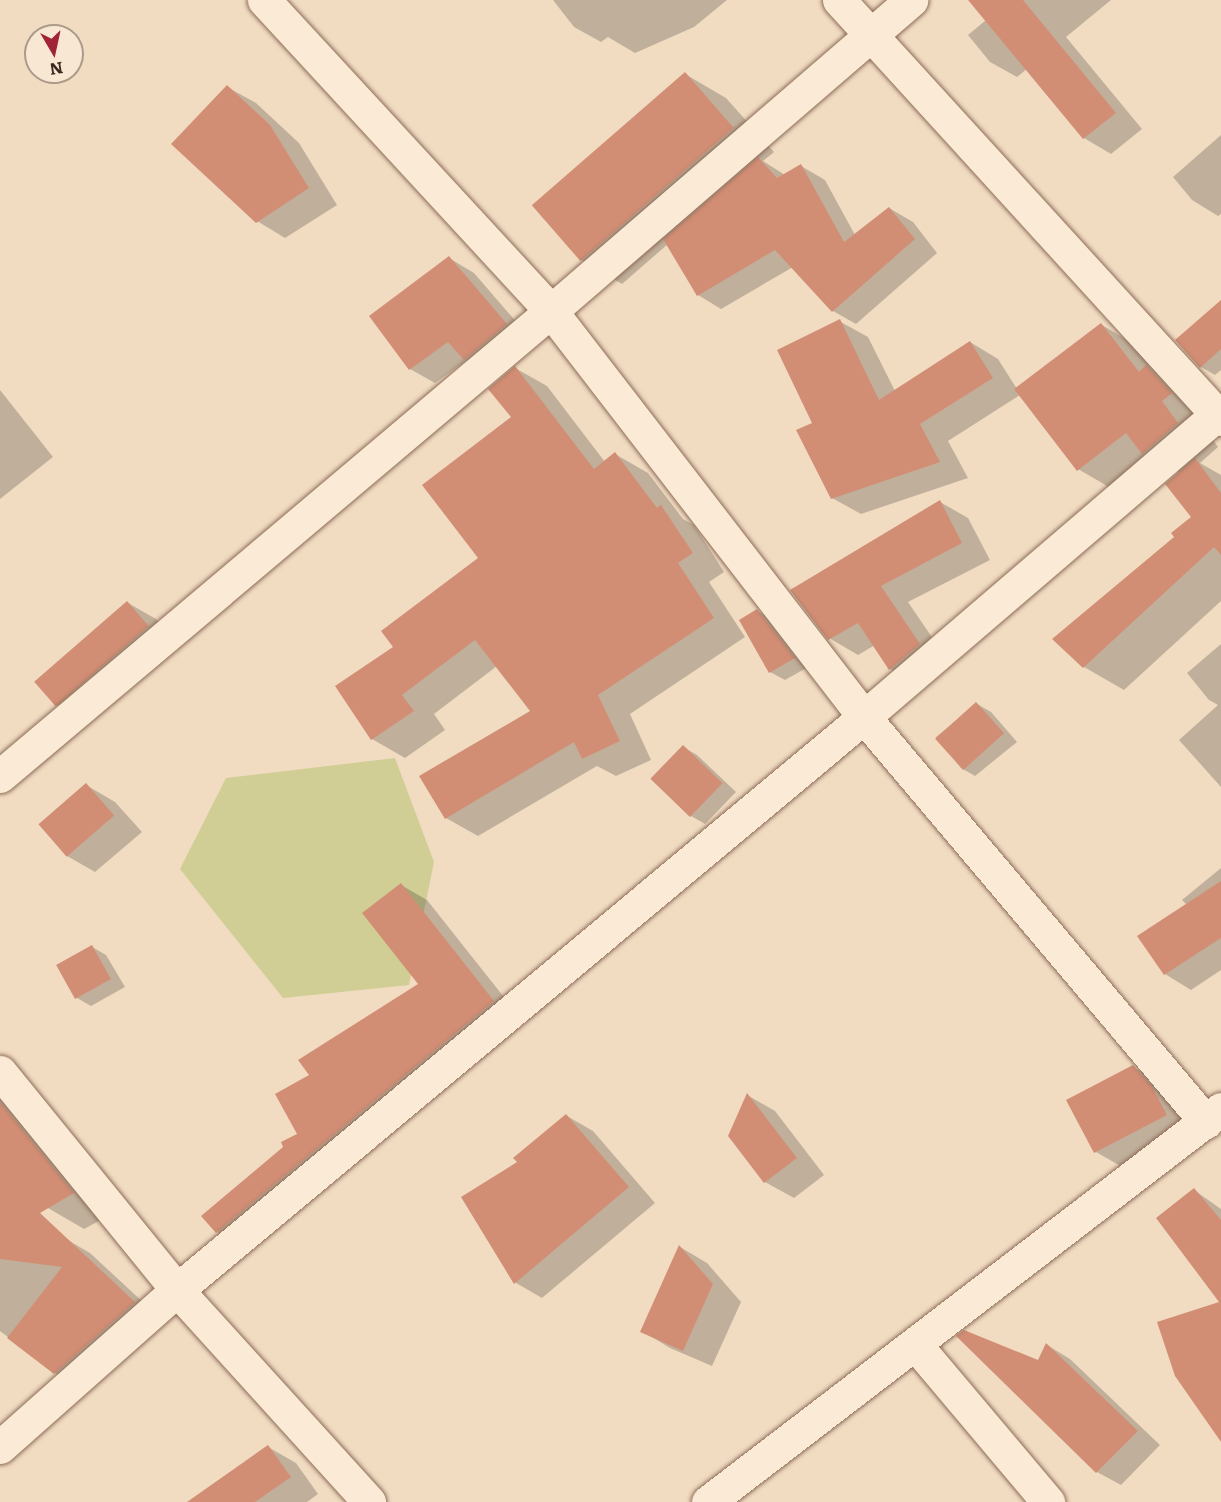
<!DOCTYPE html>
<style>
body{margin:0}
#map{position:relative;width:1221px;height:1502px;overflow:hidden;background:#f1dcc2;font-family:Literata,serif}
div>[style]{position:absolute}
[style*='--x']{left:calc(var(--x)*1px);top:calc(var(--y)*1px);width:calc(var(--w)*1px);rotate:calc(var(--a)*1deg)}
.green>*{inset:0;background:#d0ce95}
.shadow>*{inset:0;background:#0003}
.building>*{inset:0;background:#d28e75;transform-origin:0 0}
.roads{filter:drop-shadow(0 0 2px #8d6c58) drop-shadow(0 0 2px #8d6c58)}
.street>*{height:33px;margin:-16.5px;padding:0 16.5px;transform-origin:16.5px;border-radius:16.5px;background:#fbebd6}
span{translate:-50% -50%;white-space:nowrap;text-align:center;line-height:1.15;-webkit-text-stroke:4.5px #f8e7d2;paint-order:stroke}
.north{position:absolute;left:24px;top:24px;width:60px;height:60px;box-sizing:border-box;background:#f8e7d2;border:2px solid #ac9a8a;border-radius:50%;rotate:171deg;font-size:16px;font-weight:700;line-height:24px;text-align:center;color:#3b271d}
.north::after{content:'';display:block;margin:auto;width:21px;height:27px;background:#a02337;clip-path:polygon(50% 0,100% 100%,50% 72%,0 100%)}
</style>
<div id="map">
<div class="green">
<i style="clip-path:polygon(395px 758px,434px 862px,409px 985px,283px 998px,180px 869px,226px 778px)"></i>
</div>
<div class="shadow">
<i style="clip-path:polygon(553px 0,727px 0,694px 27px,635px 53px,608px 37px,601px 42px,574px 27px)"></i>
<i style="clip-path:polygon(970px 0,1111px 0,1066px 37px,1142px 129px,1111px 154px,1084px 138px,1027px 69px,1017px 77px,990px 62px,968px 35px,986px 20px)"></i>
<i style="clip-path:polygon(685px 74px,726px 98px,774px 152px,763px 161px,785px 175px,801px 166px,825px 180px,855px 235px,889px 208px,913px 222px,937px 253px,856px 324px,833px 311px,793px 267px,721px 309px,698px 295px,668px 244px,622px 284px,581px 260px)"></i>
<i style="clip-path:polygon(227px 87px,256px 103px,299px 143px,337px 205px,285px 238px,257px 221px)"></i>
<i style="clip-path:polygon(1221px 135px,1221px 214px,1218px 216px,1192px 200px,1173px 177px)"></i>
<i style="clip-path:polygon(449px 258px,474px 273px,531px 339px,489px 374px,467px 360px,435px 383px,410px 369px)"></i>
<i style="clip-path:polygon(1221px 312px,1221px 370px,1215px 375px,1201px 367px)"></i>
<i style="clip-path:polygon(839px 321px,868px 337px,895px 391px,970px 342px,998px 359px,1017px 389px,1102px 325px,1142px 349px,1187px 390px,1202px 425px,1218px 447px,1200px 463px,1221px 475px,1221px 601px,1124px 690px,1084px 667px,1193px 517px,1179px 473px,1159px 462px,1119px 493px,1078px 469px,1020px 395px,948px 441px,968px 478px,861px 514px,832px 498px,814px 424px)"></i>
<i style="clip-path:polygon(515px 368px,547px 386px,605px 462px,615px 454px,648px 473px,683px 519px,694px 525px,724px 572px,709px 582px,745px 637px,630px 714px,651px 760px,616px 776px,597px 766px,478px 836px,446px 818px,532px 711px,497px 666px,434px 714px,445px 730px,405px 758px,372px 739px,395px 647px,480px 558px,513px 418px)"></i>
<i style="clip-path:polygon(0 390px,53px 457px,0 499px)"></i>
<i style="clip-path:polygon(940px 502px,968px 518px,990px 560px,908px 602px,948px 661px,919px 686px,890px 669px,875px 645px,858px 655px,829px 638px)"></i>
<i style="clip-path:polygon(128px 603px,156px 619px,177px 643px,85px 720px,56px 704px)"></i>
<i style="clip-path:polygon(757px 611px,772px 619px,808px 667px,785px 680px,770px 672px)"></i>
<i style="clip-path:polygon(1221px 644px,1221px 787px,1179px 740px,1218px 705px,1209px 700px,1187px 673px)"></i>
<i style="clip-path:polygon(977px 704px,991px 712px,1017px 742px,975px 776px,961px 768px,936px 737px)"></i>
<i style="clip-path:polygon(683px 747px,697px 755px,736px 792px,705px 824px,691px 816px)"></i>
<i style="clip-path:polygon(86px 785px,115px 802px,142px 832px,95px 872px,67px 856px)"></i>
<i style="clip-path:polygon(1221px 868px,1221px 970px,1191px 990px,1165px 974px,1187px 905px,1182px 900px)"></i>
<i style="clip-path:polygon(401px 885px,427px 900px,519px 1016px,242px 1247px,217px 1232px,299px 1135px,311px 1076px,420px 984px)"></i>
<i style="clip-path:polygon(92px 947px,106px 955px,125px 987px,91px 1006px,77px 998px)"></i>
<i style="clip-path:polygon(1133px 1067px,1162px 1083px,1194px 1131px,1124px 1168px,1096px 1152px)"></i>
<i style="clip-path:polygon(0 1093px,110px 1215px,84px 1229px,48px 1208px,0 1166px)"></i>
<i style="clip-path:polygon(747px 1095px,775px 1111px,824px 1175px,794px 1198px,765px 1182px)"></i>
<i style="clip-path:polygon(567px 1116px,593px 1131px,655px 1203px,542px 1298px,516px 1283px,519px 1163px)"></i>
<i style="clip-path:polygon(1194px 1190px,1221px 1209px,1221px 1302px)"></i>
<i style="clip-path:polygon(0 1230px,66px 1239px,90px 1253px,158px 1316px,78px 1387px,55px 1373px,0 1331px)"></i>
<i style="clip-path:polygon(680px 1247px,707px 1263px,741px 1302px,712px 1366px,670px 1348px,642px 1331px)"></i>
<i style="clip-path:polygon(1047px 1345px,1070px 1359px,1160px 1445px,1121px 1485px,1097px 1472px,1038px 1362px)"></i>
<i style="clip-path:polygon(268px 1447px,296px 1463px,318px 1494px,307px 1502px,213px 1502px)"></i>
</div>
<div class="building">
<i style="clip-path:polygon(968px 0,1023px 0,1116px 113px,1083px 139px)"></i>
<i style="left:685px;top:72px;width:74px;height:203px;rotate:49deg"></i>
<i style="clip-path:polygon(227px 85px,270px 125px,309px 188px,256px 223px,171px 144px)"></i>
<i style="clip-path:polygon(758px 157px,777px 178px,801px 164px,844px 242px,889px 207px,915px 239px,832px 312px,775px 250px,697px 296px,663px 239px)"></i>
<i style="clip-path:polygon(449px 256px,507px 324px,464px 360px,448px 342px,409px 370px,369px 316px)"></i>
<i style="clip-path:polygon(1221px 300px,1221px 349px,1200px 368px,1175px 340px)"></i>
<i style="clip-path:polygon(840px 319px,879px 400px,970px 341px,993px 378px,920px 424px,940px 462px,831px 499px,796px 430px,812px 423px,777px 350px)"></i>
<i style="clip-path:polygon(1101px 323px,1139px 372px,1146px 365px,1172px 393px,1162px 401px,1178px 423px,1142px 454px,1126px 433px,1077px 471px,1014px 389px)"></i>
<i style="clip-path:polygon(515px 366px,594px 469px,615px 452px,657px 508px,661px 505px,693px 553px,678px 563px,714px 618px,598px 695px,620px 741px,582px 759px,574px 742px,445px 819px,419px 776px,530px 711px,475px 640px,402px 695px,414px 711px,371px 740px,335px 686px,393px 647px,381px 631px,478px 558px,422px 485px,511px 417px,488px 389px)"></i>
<i style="clip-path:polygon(1195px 458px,1221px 493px,1221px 555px,1214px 547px,1083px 668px,1052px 639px,1174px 537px,1171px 533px,1191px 517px,1165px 484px)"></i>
<i style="clip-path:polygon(940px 500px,962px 543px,881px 586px,920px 644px,889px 670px,858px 623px,828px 640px,790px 590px)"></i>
<i style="left:127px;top:601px;width:33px;height:123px;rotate:49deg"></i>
<i style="clip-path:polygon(757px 609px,795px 658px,769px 673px,739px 620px)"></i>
<i style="left:976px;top:702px;width:42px;height:55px;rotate:48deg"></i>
<i style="left:683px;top:745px;width:55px;height:47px;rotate:44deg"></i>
<i style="left:86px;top:783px;width:43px;height:63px;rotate:49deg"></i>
<i style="clip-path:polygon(1221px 881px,1221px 938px,1164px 975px,1137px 936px)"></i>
<i style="clip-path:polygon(401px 883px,494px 1001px,216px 1233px,201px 1216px,283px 1147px,281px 1142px,297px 1134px,275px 1094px,309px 1075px,298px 1060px,418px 984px,362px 913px)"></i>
<i style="left:92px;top:945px;width:39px;height:41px;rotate:61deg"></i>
<i style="clip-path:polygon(1133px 1065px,1152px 1087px,1167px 1115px,1094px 1153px,1066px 1100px)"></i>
<i style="clip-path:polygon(747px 1093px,797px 1158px,764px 1183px,728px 1136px)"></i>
<i style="clip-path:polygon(0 1102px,74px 1193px,40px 1213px,135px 1302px,54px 1374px,7px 1338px,62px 1267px,0 1259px)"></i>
<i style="clip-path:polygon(566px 1114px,629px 1187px,514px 1284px,461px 1197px,517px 1162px,513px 1158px)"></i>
<i style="clip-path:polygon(1194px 1188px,1221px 1220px,1221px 1442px,1175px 1376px,1157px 1322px,1219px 1302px,1156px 1218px)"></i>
<i style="clip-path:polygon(679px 1245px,713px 1284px,683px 1351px,640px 1332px)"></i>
<i style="clip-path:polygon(964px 1330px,1038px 1360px,1046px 1343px,1138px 1431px,1096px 1473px,956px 1336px)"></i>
<i style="clip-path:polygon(268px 1445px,291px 1477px,255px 1502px,187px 1502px)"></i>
</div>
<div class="roads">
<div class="street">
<i style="--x:264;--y:0;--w:423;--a:47.3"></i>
<i style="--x:551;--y:311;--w:513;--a:52.37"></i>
<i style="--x:864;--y:717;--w:530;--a:49.82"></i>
<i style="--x:839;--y:0;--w:567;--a:47.64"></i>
<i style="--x:0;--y:776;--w:721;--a:-40.16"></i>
<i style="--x:551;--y:311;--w:476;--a:-40.8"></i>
<i style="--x:0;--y:1072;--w:281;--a:50.9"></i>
<i style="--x:177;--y:1290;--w:286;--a:47.8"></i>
<i style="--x:915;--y:1344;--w:207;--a:49.9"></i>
<i style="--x:0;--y:1447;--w:237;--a:-41.6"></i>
<i style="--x:177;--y:1290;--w:895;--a:-39.83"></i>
<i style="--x:864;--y:717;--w:470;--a:-40.6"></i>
<i style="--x:708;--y:1502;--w:646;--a:-37.46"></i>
</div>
</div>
<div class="north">N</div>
</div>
